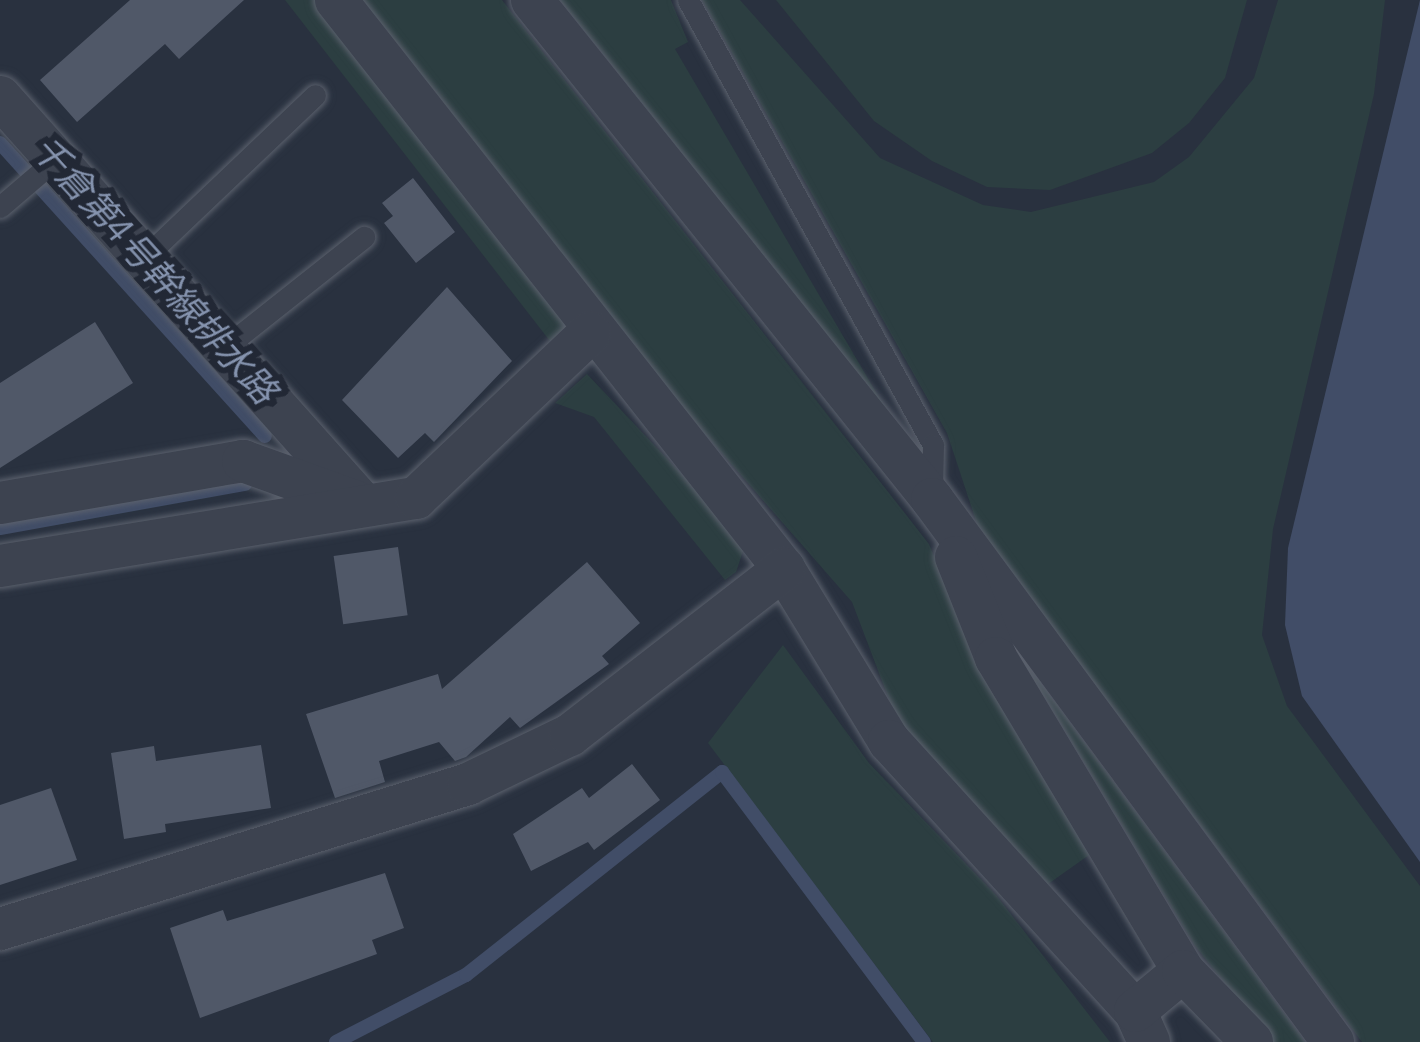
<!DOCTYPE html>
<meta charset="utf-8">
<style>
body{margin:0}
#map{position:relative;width:1420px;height:1042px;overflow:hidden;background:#29313f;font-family:Lato,"Noto Sans JP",sans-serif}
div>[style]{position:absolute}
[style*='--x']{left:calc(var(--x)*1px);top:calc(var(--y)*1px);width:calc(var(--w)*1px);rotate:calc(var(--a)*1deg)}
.green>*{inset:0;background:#2c3e41}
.water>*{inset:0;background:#414d67}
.stream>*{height:14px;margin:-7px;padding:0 7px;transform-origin:7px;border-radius:7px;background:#414d67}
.building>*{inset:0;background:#505868;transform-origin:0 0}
.roads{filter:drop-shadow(0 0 3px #5b616d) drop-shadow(0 0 3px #5b616d)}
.lane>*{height:21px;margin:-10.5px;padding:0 10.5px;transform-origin:10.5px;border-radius:10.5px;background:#3d4350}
.street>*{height:42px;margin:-21px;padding:0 21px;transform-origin:21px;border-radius:21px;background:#3d4350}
span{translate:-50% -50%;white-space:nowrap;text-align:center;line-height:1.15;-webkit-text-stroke:12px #222835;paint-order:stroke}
.water-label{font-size:36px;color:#8593ae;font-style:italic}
</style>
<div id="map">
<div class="green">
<i style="clip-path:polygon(285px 0,324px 0,566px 316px,565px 335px,553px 345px)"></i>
<i style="clip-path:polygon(355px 0,502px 0,929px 544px,981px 669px,1092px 853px,1041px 889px,904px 739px,852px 602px,613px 329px)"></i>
<i style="clip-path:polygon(560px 0,671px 0,688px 42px,675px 49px,887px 411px)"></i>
<i style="clip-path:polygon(702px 0,740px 0,880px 158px,983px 205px,1031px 212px,1154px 182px,1189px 157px,1254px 78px,1278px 0,1385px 0,1374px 94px,1273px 529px,1262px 635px,1287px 706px,1420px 886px,1420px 1042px,1362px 1042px,979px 530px,947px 433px)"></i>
<i style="clip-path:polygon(776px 0,1247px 0,1225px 78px,1189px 123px,1152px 153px,1050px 190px,987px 187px,932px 161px,874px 121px)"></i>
<i style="clip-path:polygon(587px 374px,746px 542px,736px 572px,725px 580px,594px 417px,555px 403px)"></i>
<i style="clip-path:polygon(783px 645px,869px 763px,996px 895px,1110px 1042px,933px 1042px,708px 743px)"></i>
<i style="clip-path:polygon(1015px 648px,1305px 1042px,1272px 1042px,1195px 946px)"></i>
</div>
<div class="water">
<i style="clip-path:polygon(1420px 0,1420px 862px,1302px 696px,1285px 625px,1288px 548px)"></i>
</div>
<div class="stream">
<i style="--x:0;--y:143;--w:395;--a:47.9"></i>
<i style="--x:0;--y:528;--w:249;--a:-10.2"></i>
<i style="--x:336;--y:1042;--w:146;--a:-27.3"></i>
<i style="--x:466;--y:975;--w:327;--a:-38.4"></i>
<i style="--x:722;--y:772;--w:337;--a:53.2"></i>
</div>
<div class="building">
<i style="clip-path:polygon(130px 0,244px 0,179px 59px,165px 44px,77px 122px,40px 80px)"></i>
<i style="clip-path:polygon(413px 178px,455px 232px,416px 263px,384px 223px,393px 216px,382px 203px)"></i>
<i style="clip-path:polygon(447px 287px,512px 361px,434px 442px,425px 433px,398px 458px,342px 400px)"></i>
<i style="clip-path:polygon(95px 322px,133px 383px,0 468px,0 383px)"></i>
<i style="left:398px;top:547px;width:69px;height:65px;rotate:82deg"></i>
<i style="clip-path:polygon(587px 562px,640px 623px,602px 656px,609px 664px,520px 728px,510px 717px,466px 757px,455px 761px,439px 742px,379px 761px,385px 782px,335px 798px,306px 714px,438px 674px,442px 689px)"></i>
<i style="clip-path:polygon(261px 745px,271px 808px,165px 824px,166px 832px,124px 839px,111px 753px,154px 746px,156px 761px)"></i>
<i style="clip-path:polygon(632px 764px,660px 800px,594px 850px,588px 842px,531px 871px,513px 834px,582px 788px,589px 798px)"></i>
<i style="clip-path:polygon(51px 788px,77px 860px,0 885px,0 805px)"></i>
<i style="clip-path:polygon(385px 873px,404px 928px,372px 940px,377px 954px,200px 1018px,170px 928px,223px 910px,227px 921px)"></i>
</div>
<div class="roads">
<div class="lane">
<i style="--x:688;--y:0;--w:508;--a:61.16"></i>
<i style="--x:933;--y:445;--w:49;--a:91.2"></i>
<i style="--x:0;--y:207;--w:74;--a:-40.6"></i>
<i style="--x:144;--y:258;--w:236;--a:-43.6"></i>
<i style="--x:224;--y:348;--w:179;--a:-38.4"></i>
</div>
<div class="street">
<i style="--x:336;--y:0;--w:724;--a:51.79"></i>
<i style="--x:784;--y:569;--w:202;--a:58.6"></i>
<i style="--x:889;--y:741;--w:365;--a:47.7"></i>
<i style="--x:532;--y:0;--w:640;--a:51.28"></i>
<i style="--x:932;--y:499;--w:675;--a:53.55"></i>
<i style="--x:0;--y:97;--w:545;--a:48.27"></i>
<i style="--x:0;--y:503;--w:247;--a:-9.8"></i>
<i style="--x:243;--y:461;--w:121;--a:19.8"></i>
<i style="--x:956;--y:557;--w:109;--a:68.4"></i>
<i style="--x:996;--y:658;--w:365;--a:59.1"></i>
<i style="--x:0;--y:566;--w:422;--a:-9.3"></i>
<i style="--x:416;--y:498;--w:240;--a:-43.5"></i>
<i style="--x:0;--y:929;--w:490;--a:-17.2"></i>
<i style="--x:468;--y:784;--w:113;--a:-25.7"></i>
<i style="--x:570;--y:735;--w:271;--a:-37.8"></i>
<i style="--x:1149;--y:1042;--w:34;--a:-114"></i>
<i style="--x:1135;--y:1011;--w:62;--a:-39.8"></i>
<i style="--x:1183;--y:971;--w:99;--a:45.8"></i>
</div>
</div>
<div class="water-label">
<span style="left:155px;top:269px;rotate:48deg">千倉第4号幹線排水路</span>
</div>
</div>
